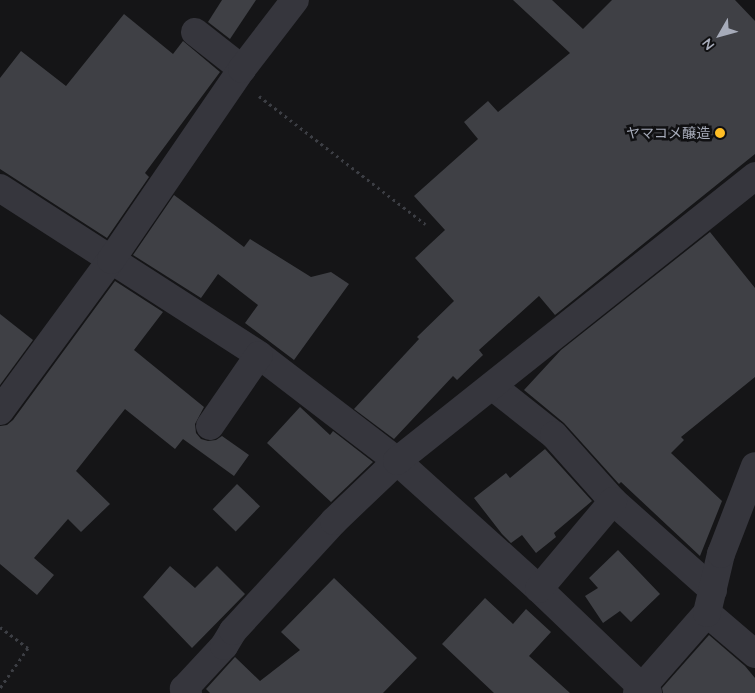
<!DOCTYPE html>
<meta charset="utf-8">
<style>
body{margin:0}
#map{position:relative;width:755px;height:693px;overflow:hidden;background:#151517;font-family:Quicksand,"Noto Sans JP",sans-serif}
div>[style]{position:absolute}
[style*='--x']{left:calc(var(--x)*1px);top:calc(var(--y)*1px);width:calc(var(--w)*1px);rotate:calc(var(--a)*1deg)}
.building>*{inset:0;background:#3f4045;transform-origin:0 0}
.path>*{height:3px;margin-top:-1.5px;transform-origin:0;background:repeating-linear-gradient(90deg,#3c3e44 0 2.5px,transparent 0 6.5px)}
.minor>*{height:28px;margin:-14px;padding:0 14px;transform-origin:14px;border-radius:14px;background:#36363d}
.dots>*{width:14px;height:14px;translate:-50% -50%;box-sizing:border-box;border:2px solid #101012;border-radius:50%}
span{translate:-50% -50%;white-space:nowrap;text-align:center;line-height:1.15;-webkit-text-stroke:5px #101012;paint-order:stroke}
.poi-label{font-size:14px;color:#a6abb9}
.right{translate:-100% -50%;text-align:right}
.north{position:absolute;left:695px;top:10px;width:50px;height:50px;-webkit-text-stroke:4px #101012;paint-order:stroke;rotate:232deg;font-size:14px;font-weight:700;line-height:20px;text-align:center;color:#a6abb9}
.north::after{content:'';display:block;margin:auto;width:18px;height:22px;background:#a6abb9;clip-path:polygon(50% 0,100% 100%,50% 72%,0 100%)}
</style>
<div id="map">
<div class="building">
<i style="clip-path:polygon(222px 0,256px 0,230px 39px,208px 22px)"></i>
<i style="clip-path:polygon(513px 0,552px 0,583px 29px,612px 0,735px 0,755px 21px,755px 154px,555px 315px,539px 296px,479px 350px,483px 355px,457px 380px,453px 376px,394px 439px,354px 409px,419px 339px,417px 337px,454px 301px,415px 258px,445px 230px,414px 196px,478px 139px,464px 122px,488px 101px,498px 112px,570px 53px)"></i>
<i style="clip-path:polygon(124px 14px,173px 54px,183px 41px,220px 72px,145px 173px,149px 177px,107px 238px,0 169px,0 78px,21px 51px,66px 86px)"></i>
<i style="clip-path:polygon(174px 195px,244px 247px,250px 239px,311px 277px,331px 272px,349px 284px,294px 360px,245px 323px,258px 305px,218px 274px,201px 298px,133px 255px)"></i>
<i style="clip-path:polygon(710px 232px,755px 288px,755px 377px,681px 437px,684px 440px,671px 453px,722px 501px,700px 556px,621px 482px,619px 484px,564px 423px,524px 390px,561px 350px)"></i>
<i style="clip-path:polygon(115px 281px,163px 312px,134px 350px,204px 407px,195px 424px,196px 433px,201px 439px,208px 441px,216px 440px,222px 436px,249px 455px,234px 476px,183px 439px,175px 449px,125px 409px,76px 471px,110px 504px,81px 532px,68px 519px,34px 558px,54px 575px,37px 595px,0 564px,0 426px,7px 425px,13px 420px)"></i>
<i style="clip-path:polygon(0 314px,33px 340px,0 385px)"></i>
<i style="clip-path:polygon(300px 407px,330px 435px,333px 431px,373px 462px,331px 502px,267px 443px)"></i>
<i style="clip-path:polygon(545px 449px,592px 501px,554px 533px,556px 537px,536px 553px,522px 535px,511px 543px,502px 534px,474px 498px,506px 473px,510px 478px)"></i>
<i style="left:237px;top:484px;width:32px;height:35px;rotate:44deg"></i>
<i style="clip-path:polygon(618px 550px,660px 594px,631px 622px,620px 611px,603px 623px,585px 596px,598px 588px,589px 578px)"></i>
<i style="clip-path:polygon(170px 566px,195px 588px,217px 566px,245px 594px,192px 648px,143px 597px)"></i>
<i style="clip-path:polygon(334px 578px,417px 658px,383px 693px,210px 693px,206px 689px,235px 657px,260px 681px,300px 650px,281px 632px)"></i>
<i style="clip-path:polygon(485px 598px,513px 624px,526px 609px,551px 632px,529px 656px,570px 693px,494px 693px,442px 644px)"></i>
<i style="clip-path:polygon(709px 635px,745px 666px,755px 678px,755px 693px,663px 693px,662px 688px)"></i>
</div>
<div class="path">
<i style="--x:259;--y:96;--w:210;--a:37.6"></i>
<i style="--x:0;--y:627;--w:35;--a:37"></i>
<i style="--x:28;--y:648;--w:49;--a:125"></i>
</div>
<div class="minor">
<i style="--x:195;--y:32;--w:60;--a:38.2"></i>
<i style="--x:0;--y:188;--w:308;--a:32.8"></i>
<i style="--x:259;--y:355;--w:174;--a:37.5"></i>
<i style="--x:397;--y:461;--w:191;--a:42"></i>
<i style="--x:539;--y:589;--w:151;--a:43.7"></i>
<i style="--x:492;--y:386;--w:79;--a:38.3"></i>
<i style="--x:554;--y:435;--w:89;--a:48.2"></i>
<i style="--x:613;--y:501;--w:134;--a:41.7"></i>
<i style="--x:0;--y:411;--w:187;--a:-53.7"></i>
<i style="--x:111;--y:260;--w:232;--a:-55.6"></i>
<i style="--x:242;--y:69;--w:87;--a:-52.5"></i>
<i style="--x:210;--y:426;--w:86;--a:-55.4"></i>
<i style="--x:539;--y:589;--w:115;--a:-49.9"></i>
<i style="--x:707;--y:613;--w:63;--a:40.5"></i>
<i style="--x:188;--y:693;--w:6;--a:-135"></i>
<i style="--x:184;--y:689;--w:59;--a:-47.1"></i>
<i style="--x:224;--y:646;--w:17;--a:-59"></i>
<i style="--x:233;--y:631;--w:149;--a:-47.4"></i>
<i style="--x:334;--y:521;--w:87;--a:-43.6"></i>
<i style="--x:397;--y:461;--w:458;--a:-38.5"></i>
<i style="--x:637;--y:693;--w:106;--a:-48.8"></i>
<i style="--x:707;--y:613;--w:61;--a:-76.7"></i>
<i style="--x:721;--y:554;--w:94;--a:-68.9"></i>
</div>
<div class="dots">
<i style="left:720px;top:133px;background:#ffbe25"></i>
</div>
<div class="poi-label">
<span class="right" style="left:710px;top:133px">ヤマコメ醸造</span>
</div>
<div class="north">N</div>
</div>
